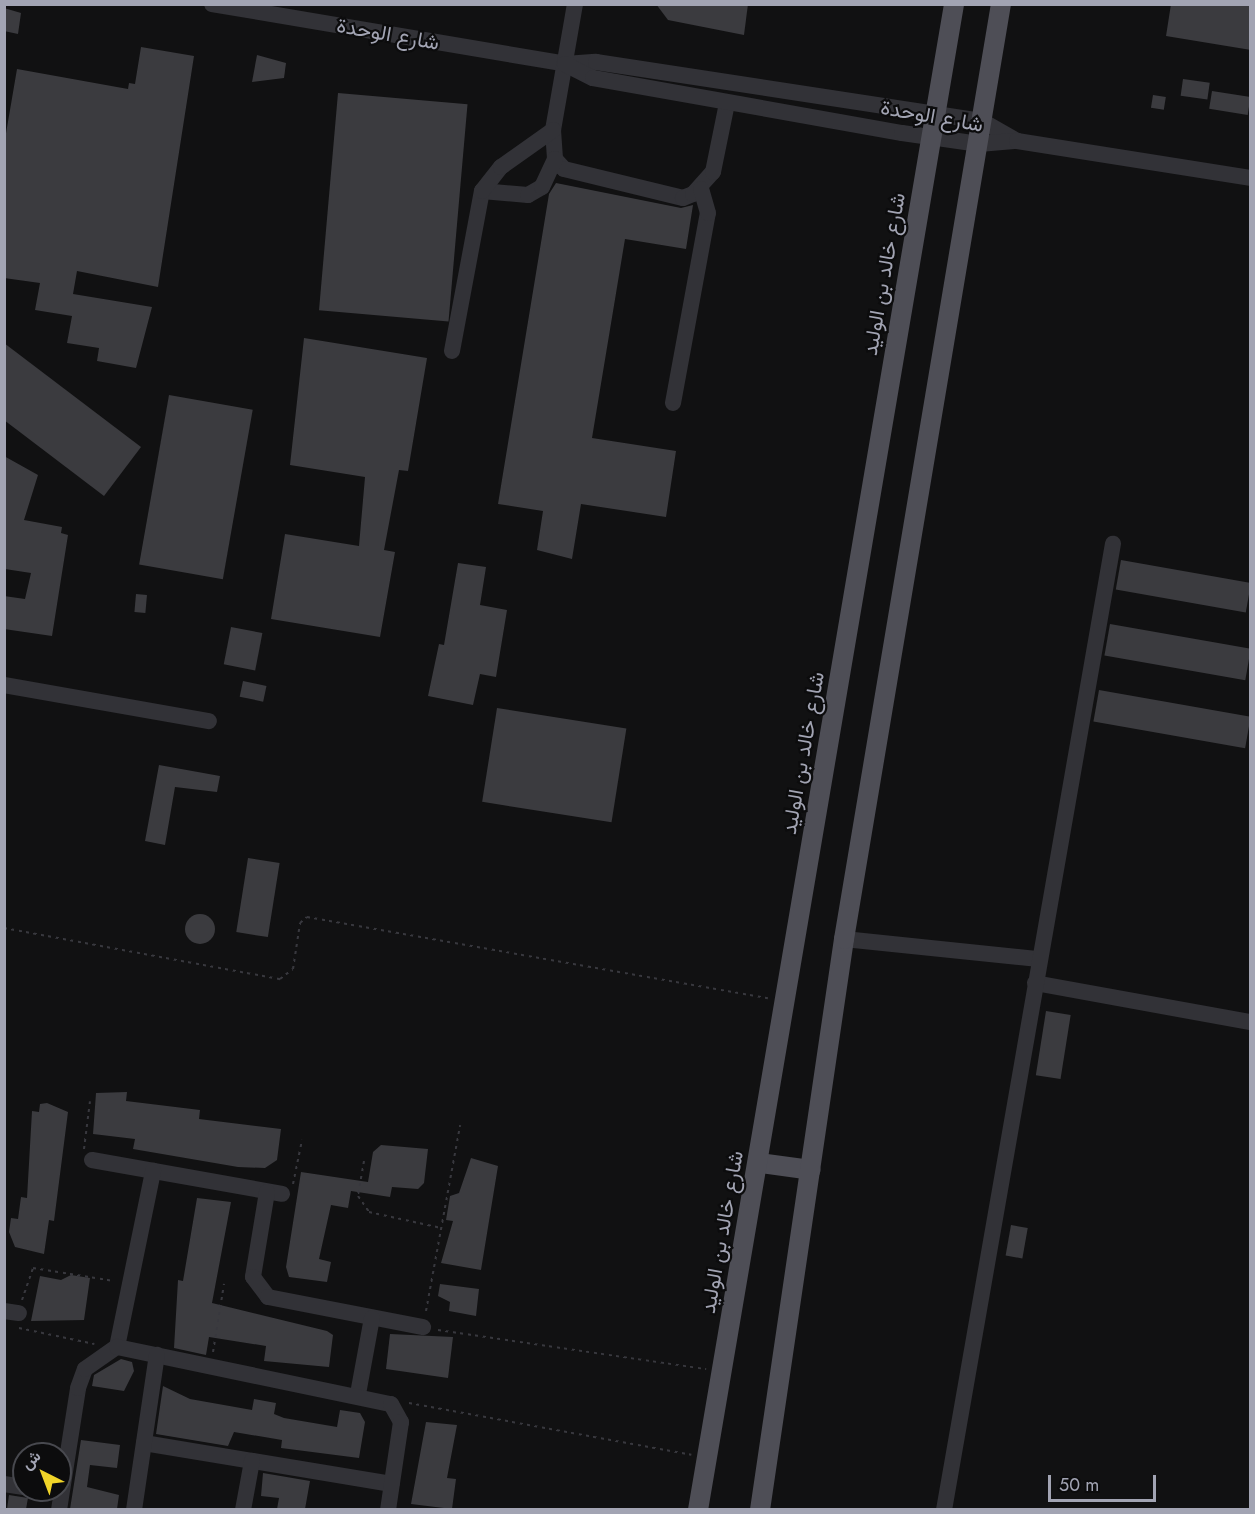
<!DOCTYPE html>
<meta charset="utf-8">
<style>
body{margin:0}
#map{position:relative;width:1255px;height:1514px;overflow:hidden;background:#111112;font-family:Jost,Vazirmatn,sans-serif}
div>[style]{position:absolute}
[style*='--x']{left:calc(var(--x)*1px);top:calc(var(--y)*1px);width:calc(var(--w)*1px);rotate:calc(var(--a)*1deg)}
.building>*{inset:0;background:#3b3b3f;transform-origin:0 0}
.round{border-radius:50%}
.path>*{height:2px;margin-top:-1px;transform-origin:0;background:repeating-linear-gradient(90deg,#38383e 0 3px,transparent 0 7.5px)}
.minor>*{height:16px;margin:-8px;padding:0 8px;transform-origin:8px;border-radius:8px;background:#323237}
.major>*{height:20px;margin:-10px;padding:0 10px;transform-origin:10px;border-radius:10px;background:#4e4e56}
span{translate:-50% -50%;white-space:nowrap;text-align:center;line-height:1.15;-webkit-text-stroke:4.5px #0c0c0d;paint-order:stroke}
.street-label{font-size:21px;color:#a2a4b3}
.frame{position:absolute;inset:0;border:6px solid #a2a4b3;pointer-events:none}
.north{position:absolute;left:12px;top:1442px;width:60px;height:60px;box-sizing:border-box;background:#0c0c0d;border:2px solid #48494f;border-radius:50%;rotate:318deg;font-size:16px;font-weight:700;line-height:24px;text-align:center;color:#a2a4b3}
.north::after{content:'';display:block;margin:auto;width:21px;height:27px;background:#f1d529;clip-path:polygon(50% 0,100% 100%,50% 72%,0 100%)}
.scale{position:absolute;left:1048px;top:1475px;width:108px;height:27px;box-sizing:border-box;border:3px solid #a2a4b3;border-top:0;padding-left:8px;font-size:18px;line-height:21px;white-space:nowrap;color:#a2a4b3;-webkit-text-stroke:4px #0c0c0d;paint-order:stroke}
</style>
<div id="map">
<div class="building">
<i style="clip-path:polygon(656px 4px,748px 4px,744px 35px,668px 20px)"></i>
<i style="clip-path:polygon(1171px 4px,1251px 4px,1251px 50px,1166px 36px)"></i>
<i style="clip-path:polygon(4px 8px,21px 13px,18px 34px,4px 31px)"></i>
<i style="clip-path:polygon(141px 47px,194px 56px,158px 287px,77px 271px,73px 294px,152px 307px,136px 368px,97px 361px,99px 348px,67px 343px,72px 316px,35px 310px,40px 283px,4px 278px,4px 145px,17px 69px,128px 89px,129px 83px,135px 84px)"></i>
<i style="clip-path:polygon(257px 55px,286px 63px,284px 78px,252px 82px)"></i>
<i style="left:1183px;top:79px;width:27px;height:17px;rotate:8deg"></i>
<i style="left:1212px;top:91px;width:39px;height:18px;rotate:9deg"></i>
<i style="left:338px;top:93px;width:130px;height:218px;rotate:5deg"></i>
<i style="left:1153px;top:95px;width:13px;height:13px;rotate:9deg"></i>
<i style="clip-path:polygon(556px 183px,681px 208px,693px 205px,686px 249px,625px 239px,592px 438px,676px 451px,666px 517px,581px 504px,572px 559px,537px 550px,543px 511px,498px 504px,549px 194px)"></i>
<i style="clip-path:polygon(304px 338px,427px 358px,408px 471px,399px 470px,384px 550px,395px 552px,380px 637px,271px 619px,285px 534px,359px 546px,365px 477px,290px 465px)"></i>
<i style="clip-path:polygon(4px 343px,141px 447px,104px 496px,4px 420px)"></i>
<i style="left:169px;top:395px;width:85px;height:172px;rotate:10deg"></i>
<i style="clip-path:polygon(4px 456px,38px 475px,24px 520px,62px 527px,61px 533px,68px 535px,52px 636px,4px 629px,4px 596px,25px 599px,31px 573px,5px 569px)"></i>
<i style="left:1121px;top:560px;width:132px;height:30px;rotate:10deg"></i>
<i style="clip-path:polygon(458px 563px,486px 567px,480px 605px,507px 610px,496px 677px,480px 674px,473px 705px,428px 696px,439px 644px,444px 645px)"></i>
<i style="left:136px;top:594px;width:11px;height:18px;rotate:5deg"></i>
<i style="left:1110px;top:624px;width:143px;height:32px;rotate:10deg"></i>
<i style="left:231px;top:627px;width:32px;height:38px;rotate:11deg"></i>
<i style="left:243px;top:681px;width:24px;height:16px;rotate:12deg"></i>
<i style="left:1099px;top:690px;width:154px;height:32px;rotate:10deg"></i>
<i style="left:497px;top:708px;width:131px;height:95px;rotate:9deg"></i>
<i style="clip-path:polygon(159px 765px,220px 776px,217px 792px,175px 787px,165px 845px,145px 841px)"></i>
<i style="left:248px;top:858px;width:32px;height:75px;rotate:9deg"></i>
<i class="round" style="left:185px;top:914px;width:30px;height:30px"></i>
<i style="left:1046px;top:1011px;width:25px;height:65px;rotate:9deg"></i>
<i style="clip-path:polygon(127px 1092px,126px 1101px,200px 1110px,199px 1119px,281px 1129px,277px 1160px,265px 1168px,238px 1167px,133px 1149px,135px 1139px,93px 1134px,96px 1093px)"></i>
<i style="clip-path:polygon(47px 1103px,68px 1112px,54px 1221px,49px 1220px,44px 1254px,15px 1247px,9px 1232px,11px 1218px,18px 1219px,21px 1197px,27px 1198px,32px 1111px,39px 1112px,40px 1104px)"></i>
<i style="clip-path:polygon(381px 1145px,428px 1149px,424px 1183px,418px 1189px,392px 1187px,390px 1197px,351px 1191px,348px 1208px,331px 1205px,319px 1259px,331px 1262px,327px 1282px,289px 1277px,286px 1267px,301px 1172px,368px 1182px,373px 1152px)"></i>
<i style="clip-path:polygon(471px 1158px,498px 1166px,481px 1270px,441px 1263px,453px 1221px,446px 1220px,450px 1196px,459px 1193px)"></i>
<i style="clip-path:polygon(197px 1198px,231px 1202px,212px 1303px,327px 1331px,333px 1335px,329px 1367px,264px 1361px,266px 1346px,209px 1337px,206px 1355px,174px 1348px,178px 1280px,183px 1281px)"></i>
<i style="left:1011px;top:1225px;width:17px;height:31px;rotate:10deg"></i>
<i style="clip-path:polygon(71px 1275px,90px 1278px,84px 1320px,31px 1321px,40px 1276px,61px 1280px)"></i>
<i style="clip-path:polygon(440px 1284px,479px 1289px,476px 1316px,449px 1311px,450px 1302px,438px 1296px)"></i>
<i style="clip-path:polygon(390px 1334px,453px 1337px,448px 1378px,386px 1369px)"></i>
<i style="clip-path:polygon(121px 1359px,132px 1362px,134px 1371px,124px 1391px,92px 1386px,94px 1375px)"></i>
<i style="clip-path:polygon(163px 1386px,190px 1399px,252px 1410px,254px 1399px,276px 1403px,274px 1414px,284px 1418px,337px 1427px,340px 1410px,360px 1413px,365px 1422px,359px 1458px,281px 1448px,282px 1440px,234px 1432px,228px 1446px,156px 1434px)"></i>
<i style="clip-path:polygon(426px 1422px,457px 1425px,447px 1478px,456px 1479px,452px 1509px,411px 1504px)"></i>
<i style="clip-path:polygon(81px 1440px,120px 1445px,117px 1468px,90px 1465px,87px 1487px,119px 1495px,117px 1509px,70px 1509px)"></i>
<i style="clip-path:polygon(263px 1473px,310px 1481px,305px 1509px,277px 1509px,279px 1498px,261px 1496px)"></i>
<i style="clip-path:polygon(9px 1495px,28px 1498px,26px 1509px,7px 1509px)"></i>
</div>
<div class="path">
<i style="--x:4;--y:928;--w:281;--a:10.5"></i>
<i style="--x:280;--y:979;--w:16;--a:-38"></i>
<i style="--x:293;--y:969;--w:47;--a:-81.3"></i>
<i style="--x:300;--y:923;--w:9;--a:-41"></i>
<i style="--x:307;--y:917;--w:468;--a:10"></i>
<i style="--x:84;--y:1149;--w:48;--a:-82.9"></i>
<i style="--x:364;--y:1161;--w:36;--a:100"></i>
<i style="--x:358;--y:1196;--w:19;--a:55"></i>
<i style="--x:369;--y:1212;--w:74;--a:12.5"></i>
<i style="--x:293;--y:1184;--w:45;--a:-78.4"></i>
<i style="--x:22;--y:1300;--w:34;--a:-71"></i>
<i style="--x:33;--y:1268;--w:82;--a:9.1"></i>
<i style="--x:426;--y:1311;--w:189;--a:-79.6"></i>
<i style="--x:19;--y:1328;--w:77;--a:12"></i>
<i style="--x:438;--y:1330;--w:271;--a:8.3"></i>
<i style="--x:213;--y:1352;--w:69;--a:-80.8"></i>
<i style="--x:409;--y:1403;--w:287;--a:10.4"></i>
</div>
<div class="minor">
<i style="--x:212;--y:4;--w:358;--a:9.6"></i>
<i style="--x:565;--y:64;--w:31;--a:-4"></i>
<i style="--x:596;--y:62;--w:390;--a:8.7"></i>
<i style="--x:982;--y:121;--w:40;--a:29.7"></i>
<i style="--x:575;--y:4;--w:128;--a:99.9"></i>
<i style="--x:553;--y:130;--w:29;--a:86"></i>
<i style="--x:555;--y:159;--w:13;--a:48"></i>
<i style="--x:564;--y:169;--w:122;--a:13.7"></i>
<i style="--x:683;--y:198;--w:11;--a:-22"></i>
<i style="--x:693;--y:194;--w:30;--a:-48"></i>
<i style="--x:713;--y:172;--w:70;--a:-78.5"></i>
<i style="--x:565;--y:64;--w:31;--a:27"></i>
<i style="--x:593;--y:78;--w:314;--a:10.1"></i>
<i style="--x:902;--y:133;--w:78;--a:8.1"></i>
<i style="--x:979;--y:144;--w:38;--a:-5"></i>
<i style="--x:1017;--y:141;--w:236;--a:9"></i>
<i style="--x:482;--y:191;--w:46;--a:5"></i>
<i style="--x:528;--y:195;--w:16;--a:-30"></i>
<i style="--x:542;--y:187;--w:31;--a:-65"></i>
<i style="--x:452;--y:351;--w:163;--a:-79.4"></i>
<i style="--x:482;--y:191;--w:31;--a:-52"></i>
<i style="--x:501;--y:167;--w:64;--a:-35.4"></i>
<i style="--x:673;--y:403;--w:193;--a:-79.6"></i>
<i style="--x:708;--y:213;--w:25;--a:-106"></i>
<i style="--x:4;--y:685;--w:208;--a:10"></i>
<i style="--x:844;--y:939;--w:196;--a:5.9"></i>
<i style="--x:1035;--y:983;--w:219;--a:10.3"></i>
<i style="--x:92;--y:1160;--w:193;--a:10.1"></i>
<i style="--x:267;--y:1192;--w:86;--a:99.4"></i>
<i style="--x:253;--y:1277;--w:25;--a:53"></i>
<i style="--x:268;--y:1297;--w:158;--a:11"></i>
<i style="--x:4;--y:1311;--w:15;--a:8"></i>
<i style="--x:117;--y:1347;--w:180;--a:-78.4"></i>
<i style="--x:358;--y:1394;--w:77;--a:-79.6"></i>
<i style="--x:144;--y:1443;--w:251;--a:9.4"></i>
<i style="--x:4;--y:1484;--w:20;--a:9"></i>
<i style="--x:59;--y:1510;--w:123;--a:-81.1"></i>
<i style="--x:78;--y:1388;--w:20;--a:-70"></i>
<i style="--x:85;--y:1369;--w:39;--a:-35"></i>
<i style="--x:117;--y:1347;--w:280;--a:11.8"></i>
<i style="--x:391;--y:1404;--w:21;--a:61"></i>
<i style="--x:401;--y:1422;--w:89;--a:98.4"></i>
<i style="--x:134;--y:1510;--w:157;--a:-81.6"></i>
<i style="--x:243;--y:1510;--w:50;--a:-79.6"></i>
<i style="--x:944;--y:1510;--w:981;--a:-80.08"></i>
</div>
<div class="major">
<i style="--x:760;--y:1163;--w:51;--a:7.8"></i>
<i style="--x:698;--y:1510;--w:1528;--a:-80.35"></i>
<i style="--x:760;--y:1510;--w:577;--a:-81.63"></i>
<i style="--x:844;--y:939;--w:948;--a:-80.47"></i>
</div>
<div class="street-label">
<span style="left:388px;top:34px;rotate:10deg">شارع الوحدة</span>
<span style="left:932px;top:116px;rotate:10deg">شارع الوحدة</span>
<span style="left:884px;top:274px;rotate:-80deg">شارع خالد بن الوليد</span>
<span style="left:803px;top:753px;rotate:-80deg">شارع خالد بن الوليد</span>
<span style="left:722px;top:1232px;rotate:-80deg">شارع خالد بن الوليد</span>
</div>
<div class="frame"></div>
<div class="north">ش</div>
<div class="scale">50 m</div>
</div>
